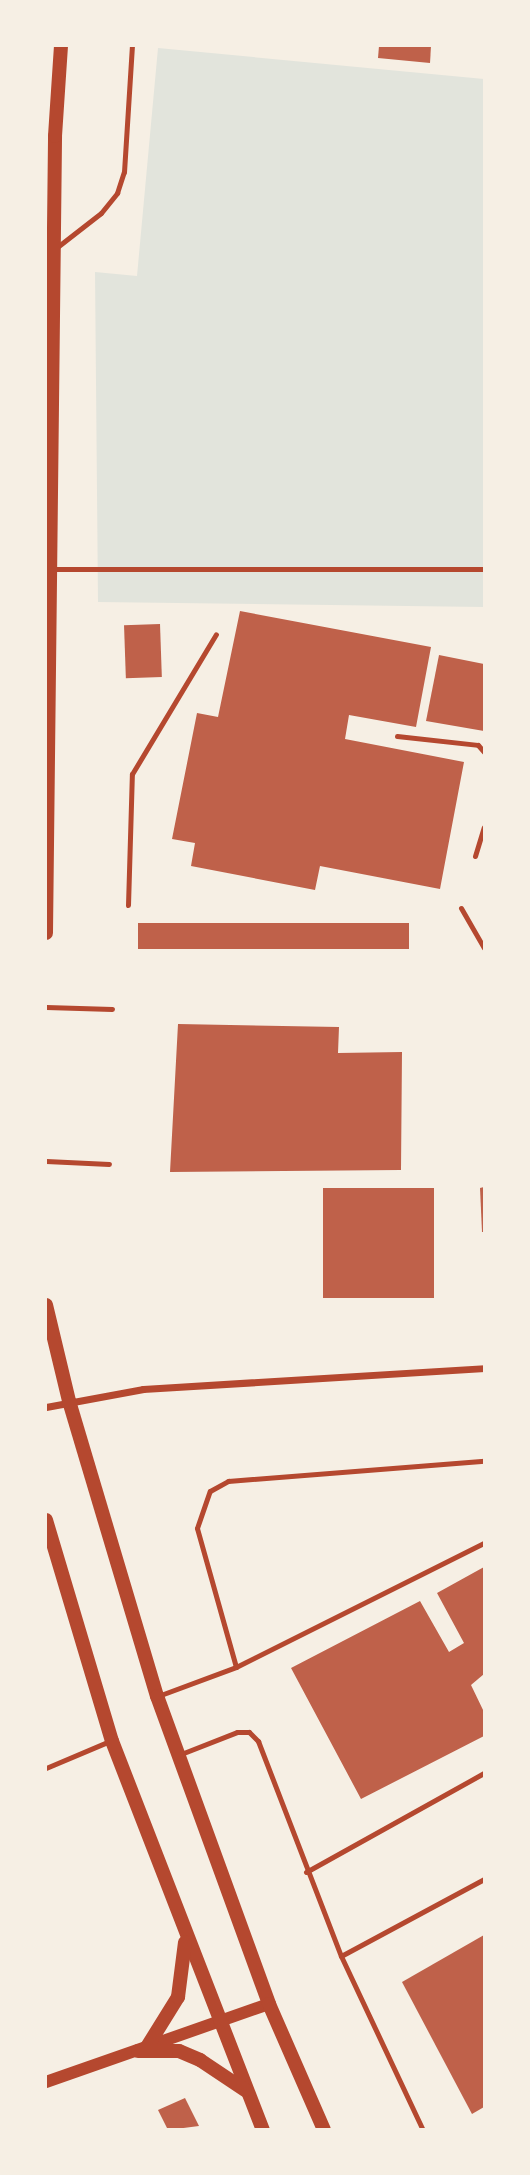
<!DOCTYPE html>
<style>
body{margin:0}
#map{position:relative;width:530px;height:2175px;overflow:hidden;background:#f6efe4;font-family:Lato,sans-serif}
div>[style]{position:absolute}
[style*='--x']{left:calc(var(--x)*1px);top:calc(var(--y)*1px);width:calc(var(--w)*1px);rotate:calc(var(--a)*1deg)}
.green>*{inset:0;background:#e2e4dc}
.building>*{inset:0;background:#bf614a;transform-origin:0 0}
.service>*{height:5px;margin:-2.5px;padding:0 2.5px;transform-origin:2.5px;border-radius:2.5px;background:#b5482f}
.minor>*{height:7px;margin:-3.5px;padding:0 3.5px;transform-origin:3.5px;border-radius:3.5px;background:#b5482f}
.tertiary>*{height:12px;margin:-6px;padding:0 6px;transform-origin:6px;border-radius:6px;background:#b5482f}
.secondary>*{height:14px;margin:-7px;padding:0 7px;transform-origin:7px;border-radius:7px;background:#b5482f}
span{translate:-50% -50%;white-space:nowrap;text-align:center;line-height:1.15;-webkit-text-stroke:7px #f6efe4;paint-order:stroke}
.frame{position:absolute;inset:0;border:47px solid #f6efe4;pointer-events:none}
</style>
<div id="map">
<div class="green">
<i style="clip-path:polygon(158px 48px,484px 79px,484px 607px,98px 602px,95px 272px,137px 276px)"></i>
</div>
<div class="building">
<i style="clip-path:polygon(379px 46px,431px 46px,430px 63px,378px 58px)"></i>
<i style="clip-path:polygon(240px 611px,431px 647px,416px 727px,349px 715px,345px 739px,464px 762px,440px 889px,320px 866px,315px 890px,191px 866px,195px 843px,172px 839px,197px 713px,218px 717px)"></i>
<i style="left:160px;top:624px;width:53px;height:36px;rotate:88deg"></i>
<i style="clip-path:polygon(439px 655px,484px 664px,484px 731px,426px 721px)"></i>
<i style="left:138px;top:923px;width:271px;height:26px"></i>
<i style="clip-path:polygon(178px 1024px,339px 1027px,338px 1053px,402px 1052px,401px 1170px,170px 1172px)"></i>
<i style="clip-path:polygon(484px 1187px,484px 1232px,482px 1232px,480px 1188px)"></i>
<i style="left:323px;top:1188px;width:111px;height:110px"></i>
<i style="clip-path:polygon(484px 1567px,484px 1674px,471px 1685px,484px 1712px,484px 1736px,361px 1799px,291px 1668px,420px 1601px,449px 1652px,464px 1643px,437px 1593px)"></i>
<i style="clip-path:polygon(484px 1935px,484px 2107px,472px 2114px,402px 1982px)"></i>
<i style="clip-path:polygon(185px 2098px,199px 2126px,168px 2130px,158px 2110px)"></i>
</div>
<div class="service">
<i style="--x:56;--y:248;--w:57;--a:-37.9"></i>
<i style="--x:101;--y:213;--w:26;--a:-51"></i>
<i style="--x:117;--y:193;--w:22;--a:-72"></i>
<i style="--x:124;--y:172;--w:126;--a:-86.4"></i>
<i style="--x:50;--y:569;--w:434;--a:0"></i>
<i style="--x:397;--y:736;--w:81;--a:6.3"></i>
<i style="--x:478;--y:745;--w:9;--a:49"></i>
<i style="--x:475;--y:856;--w:30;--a:-73"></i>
<i style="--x:128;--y:905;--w:131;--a:-88.3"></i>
<i style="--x:132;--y:774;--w:163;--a:-59"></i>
<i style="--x:461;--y:908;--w:46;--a:60.1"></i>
<i style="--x:46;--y:1007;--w:66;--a:1.7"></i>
<i style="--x:46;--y:1161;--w:63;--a:2.7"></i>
<i style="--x:236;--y:1667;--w:144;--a:-105.7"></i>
<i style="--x:197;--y:1528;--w:39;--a:-71"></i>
<i style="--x:210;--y:1491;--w:21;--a:-29"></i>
<i style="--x:228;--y:1481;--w:257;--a:-4.5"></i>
<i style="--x:158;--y:1696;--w:83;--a:-20.4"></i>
<i style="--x:236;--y:1667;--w:277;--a:-26.6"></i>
<i style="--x:181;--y:1754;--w:60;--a:-21.4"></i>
<i style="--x:237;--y:1732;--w:12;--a:0"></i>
<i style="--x:249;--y:1732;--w:13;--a:45"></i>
<i style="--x:258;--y:1741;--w:230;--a:68.9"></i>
<i style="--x:341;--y:1956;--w:192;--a:64.8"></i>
<i style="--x:46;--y:1768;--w:69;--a:-22.9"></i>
<i style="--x:306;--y:1872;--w:204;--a:-29.1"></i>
<i style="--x:341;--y:1956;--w:162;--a:-28.3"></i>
</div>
<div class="minor">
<i style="--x:46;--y:1407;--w:99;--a:-10.5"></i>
<i style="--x:143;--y:1389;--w:342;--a:-3.5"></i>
</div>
<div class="tertiary">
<i style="--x:46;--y:2082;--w:236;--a:-19.3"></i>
</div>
<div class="secondary">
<i style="--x:46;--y:933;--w:797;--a:-89.35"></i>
<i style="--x:55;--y:136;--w:90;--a:-86.2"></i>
<i style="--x:46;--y:1305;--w:99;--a:76.5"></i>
<i style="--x:69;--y:1401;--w:308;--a:73.4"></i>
<i style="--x:157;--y:1696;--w:328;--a:70"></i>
<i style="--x:269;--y:2004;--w:137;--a:66.4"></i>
<i style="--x:46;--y:1520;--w:231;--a:73.4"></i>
<i style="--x:112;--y:1741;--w:417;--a:68.8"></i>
<i style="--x:147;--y:2047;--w:59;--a:-58.2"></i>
<i style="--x:178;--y:1997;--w:55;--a:-82.7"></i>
<i style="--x:138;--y:2051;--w:41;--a:0"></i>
<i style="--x:179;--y:2051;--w:23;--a:23"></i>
<i style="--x:200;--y:2060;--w:54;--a:33.7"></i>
</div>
<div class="frame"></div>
</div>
